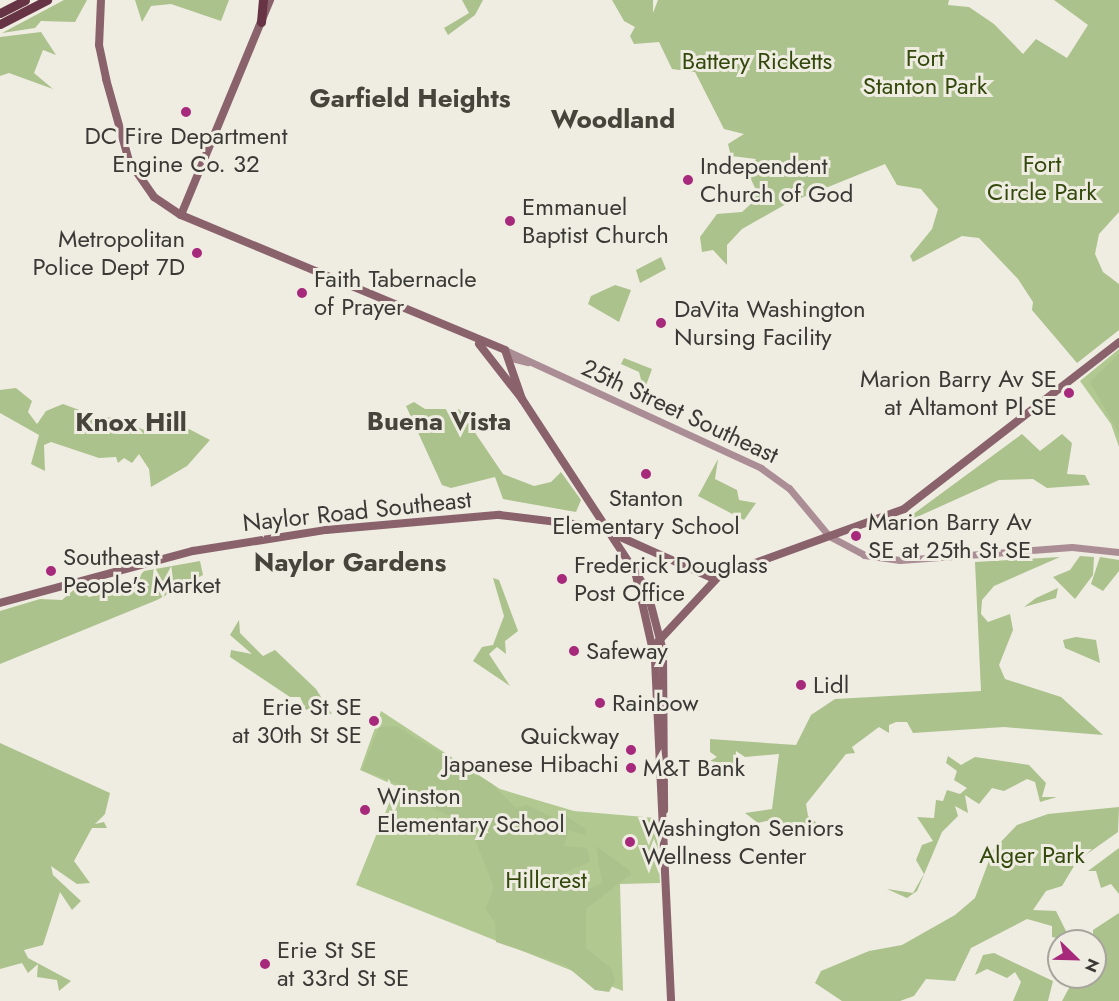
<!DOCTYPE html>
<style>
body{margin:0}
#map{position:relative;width:1119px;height:1001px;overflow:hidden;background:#efece2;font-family:Jost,sans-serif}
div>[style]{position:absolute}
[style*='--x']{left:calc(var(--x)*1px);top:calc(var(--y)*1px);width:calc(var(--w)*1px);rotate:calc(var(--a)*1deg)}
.green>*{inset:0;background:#b1c891}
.forest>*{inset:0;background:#abc28c}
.tertiary>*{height:7px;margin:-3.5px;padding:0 3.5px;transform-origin:3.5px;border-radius:3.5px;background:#ab8e95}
.secondary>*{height:8px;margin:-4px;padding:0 4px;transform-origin:4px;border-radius:4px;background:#89626c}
.trunk>*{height:9px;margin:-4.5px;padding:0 4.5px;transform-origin:4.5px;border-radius:4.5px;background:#663444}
.dots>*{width:16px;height:16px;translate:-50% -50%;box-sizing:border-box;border:3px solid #efece2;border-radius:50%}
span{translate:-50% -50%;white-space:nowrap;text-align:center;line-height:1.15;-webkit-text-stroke:6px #efece2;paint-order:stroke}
.park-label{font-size:24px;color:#33480b}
.poi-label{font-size:24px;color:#3a3935}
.left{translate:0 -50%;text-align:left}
.right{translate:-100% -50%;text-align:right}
.street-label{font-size:24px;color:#3a3935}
.neighbourhood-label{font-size:26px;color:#47443c;font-weight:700}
.north{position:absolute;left:1047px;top:929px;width:60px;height:60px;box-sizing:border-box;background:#efece2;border:2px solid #a7a49d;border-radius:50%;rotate:113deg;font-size:16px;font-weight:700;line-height:24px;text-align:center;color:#3a3935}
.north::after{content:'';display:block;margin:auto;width:21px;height:27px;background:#a6297c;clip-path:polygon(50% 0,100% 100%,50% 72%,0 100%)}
</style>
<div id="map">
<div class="green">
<i style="clip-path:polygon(1119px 349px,1119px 447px,1111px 424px,1080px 381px)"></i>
<i style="clip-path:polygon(381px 711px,500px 789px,574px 811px,656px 818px,660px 883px,620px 884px,623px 991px,356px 885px,396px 786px,360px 770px)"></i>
</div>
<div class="forest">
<i style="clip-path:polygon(64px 0,87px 0,75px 22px,41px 21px,35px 28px,2px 33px)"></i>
<i style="clip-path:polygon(135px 0,229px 0,221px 21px,171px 4px,151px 6px,142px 22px)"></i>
<i style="clip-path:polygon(462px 0,483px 0,475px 15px,448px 35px,444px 28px,469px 13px)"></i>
<i style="clip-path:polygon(612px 0,653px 0,653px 13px,658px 0,949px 0,948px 5px,969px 7px,994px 24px,1023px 54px,1036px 39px,1067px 58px,1088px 25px,1054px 0,1119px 0,1119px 212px,1099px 234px,1095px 254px,1103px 272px,1119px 284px,1119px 330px,1077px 363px,1032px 310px,1033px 302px,1018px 279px,979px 238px,962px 236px,913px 262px,910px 256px,932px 229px,938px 209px,921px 189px,897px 185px,885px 164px,786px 204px,742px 229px,727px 245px,727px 265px,713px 250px,702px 252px,700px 237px,717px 214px,742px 212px,753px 202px,757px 192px,748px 173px,756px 159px,731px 156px,728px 144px,744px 134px,724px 129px,695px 72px,672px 69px,659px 42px,634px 44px,630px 36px,635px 27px,624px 21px)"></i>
<i style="clip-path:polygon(41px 32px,56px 55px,43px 50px,34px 73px,53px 89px,9px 73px,0 76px,0 37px)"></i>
<i style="clip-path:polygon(661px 257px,666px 269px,640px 283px,636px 270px)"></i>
<i style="clip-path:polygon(615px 285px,631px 290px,619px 322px,588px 304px,591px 296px)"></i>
<i style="clip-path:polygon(1119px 354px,1119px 434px,1090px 382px)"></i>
<i style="clip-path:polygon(624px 358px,652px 369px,644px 391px,639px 372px,621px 364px)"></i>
<i style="clip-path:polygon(16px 388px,32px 401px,28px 412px,37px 424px,46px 411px,63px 404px,101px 418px,115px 417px,153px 434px,183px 434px,189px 429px,210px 440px,187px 466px,151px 487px,149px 469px,139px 454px,132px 463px,124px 458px,118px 463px,116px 457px,99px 458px,51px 442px,44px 445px,45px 471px,31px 464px,39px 435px,0 413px,0 390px)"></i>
<i style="clip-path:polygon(414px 402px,425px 409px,459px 409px,503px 474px,534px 486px,551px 482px,561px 472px,581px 500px,576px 512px,503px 499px,495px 477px,451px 488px,442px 485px,406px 406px)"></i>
<i style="clip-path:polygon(1022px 434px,1040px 451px,1062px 434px,1072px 443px,1067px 474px,1085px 475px,1090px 485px,1047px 488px,1033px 479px,999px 480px,897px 526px)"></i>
<i style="clip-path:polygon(718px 459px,715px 479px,737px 490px,739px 500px,756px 503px,744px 520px,698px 496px)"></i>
<i style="clip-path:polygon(1080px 556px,1094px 557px,1093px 575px,1075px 599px,1053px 577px,1070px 570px)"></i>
<i style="clip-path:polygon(1060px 557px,994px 586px,982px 600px,981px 614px,988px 622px,1010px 614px,1013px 630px,999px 665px,1005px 679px,1061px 697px,1103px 735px,1004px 727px,913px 733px,907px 722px,896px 722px,889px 725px,889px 733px,879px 727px,852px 747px,855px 753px,846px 754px,806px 804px,808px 816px,823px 828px,801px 822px,802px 839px,779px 833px,771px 820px,758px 823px,745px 813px,772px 809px,779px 754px,745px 757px,736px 751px,735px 765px,710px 761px,717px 757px,710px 752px,710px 739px,796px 745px,811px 715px,835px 699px,981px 691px,975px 562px)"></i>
<i style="clip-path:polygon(1100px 557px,1119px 560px,1119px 571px,1103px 591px,1091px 584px)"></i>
<i style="clip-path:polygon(200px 561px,203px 575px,157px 600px,0 664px,0 611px,40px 599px,62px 600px,76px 588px,89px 597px,129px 588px,144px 571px)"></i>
<i style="clip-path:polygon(493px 578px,499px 580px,518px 631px,505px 641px,506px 654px,497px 647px,489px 654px,510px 686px,473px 661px,482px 647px,493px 645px,504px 616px)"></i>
<i style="clip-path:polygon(1058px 588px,1056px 598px,1024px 607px,1036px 598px)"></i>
<i style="clip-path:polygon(239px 620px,240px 633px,263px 656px,275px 650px,316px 689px,332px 714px,306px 710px,300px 697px,290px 697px,230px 657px,231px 650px,252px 654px,230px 635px)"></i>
<i style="clip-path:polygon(1076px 637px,1096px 640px,1100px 663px,1065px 648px,1063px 640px)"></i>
<i style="clip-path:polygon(396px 726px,492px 784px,516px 808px,526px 805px,557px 819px,562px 813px,586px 829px,585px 835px,569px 830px,564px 846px,587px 848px,590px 862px,563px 873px,554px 889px,587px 890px,602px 883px,596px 846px,628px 869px,631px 874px,586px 909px,586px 948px,612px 969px,615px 981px,609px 992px,595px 990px,565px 965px,496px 942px,495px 922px,485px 909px,494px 888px,473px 834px,452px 817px,397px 792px,399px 784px,362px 770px,379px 727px)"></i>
<i style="clip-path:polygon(0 743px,110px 793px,105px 814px,95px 824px,104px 822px,107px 828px,92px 828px,74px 861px,90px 883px,77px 884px,51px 866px,53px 875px,81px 901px,72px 910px,60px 892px,43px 945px,24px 950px,28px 958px,71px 981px,59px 991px,57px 980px,37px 977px,38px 964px,28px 973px,22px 963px,0 969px)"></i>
<i style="clip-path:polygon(948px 756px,961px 765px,975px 757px,1029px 765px,1046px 783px,1042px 797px,1057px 797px,1040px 802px,1035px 782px,1027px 779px,1004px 791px,992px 788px,979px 804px,965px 795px,968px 813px,955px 806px,958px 816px,942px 832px,917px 891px,907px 898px,887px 889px,913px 893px,924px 874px,916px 860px,922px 845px,933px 841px,917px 817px,934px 818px,936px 800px,943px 801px,947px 790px,960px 794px,967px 788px,954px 780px,957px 771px,946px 763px)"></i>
<i style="clip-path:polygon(1119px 807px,1118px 832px,1077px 861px,1062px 886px,1046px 891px,1033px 910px,1056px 911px,1071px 941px,1052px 937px,1052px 926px,1027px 919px,971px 948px,955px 981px,926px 979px,914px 996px,900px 1001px,842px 1001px,815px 983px,821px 971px,869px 951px,902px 945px,955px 915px,975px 898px,993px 850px,1017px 825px,1048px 814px)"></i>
<i style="clip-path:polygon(1119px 848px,1119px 894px,1111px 884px,1101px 888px,1096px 871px,1088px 871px)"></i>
<i style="clip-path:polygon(1119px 913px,1119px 1001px,1062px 1001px,1075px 977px,1095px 977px,1093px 930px)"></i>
<i style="clip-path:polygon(994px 953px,1053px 981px,1048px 1001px,1013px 1001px,1021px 982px,1015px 972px,1007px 978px,987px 969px,975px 975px,983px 955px)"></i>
</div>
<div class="tertiary">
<i style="--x:505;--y:350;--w:282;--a:24.7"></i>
<i style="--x:761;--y:468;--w:34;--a:36"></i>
<i style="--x:789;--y:488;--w:62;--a:50.2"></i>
<i style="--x:829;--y:536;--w:40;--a:28"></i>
<i style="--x:864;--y:555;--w:36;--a:8"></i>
<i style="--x:900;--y:560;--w:172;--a:-4.3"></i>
<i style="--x:1072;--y:547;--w:47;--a:6.1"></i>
<i style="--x:507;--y:357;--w:21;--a:14"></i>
</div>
<div class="secondary">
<i style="--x:101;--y:0;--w:45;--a:92.5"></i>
<i style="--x:99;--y:45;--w:35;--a:78"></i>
<i style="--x:106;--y:79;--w:85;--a:74.3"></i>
<i style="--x:129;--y:161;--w:44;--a:55.2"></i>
<i style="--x:154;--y:197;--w:32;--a:34"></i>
<i style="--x:181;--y:215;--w:351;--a:22.6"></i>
<i style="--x:505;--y:350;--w:52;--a:70.9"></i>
<i style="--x:181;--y:215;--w:233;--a:-67.5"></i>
<i style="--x:479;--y:344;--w:70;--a:52"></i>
<i style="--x:522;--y:399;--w:228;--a:56.8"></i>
<i style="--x:647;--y:590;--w:63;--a:75.3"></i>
<i style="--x:663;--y:651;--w:159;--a:89.6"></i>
<i style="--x:635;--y:571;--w:91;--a:77.3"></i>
<i style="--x:655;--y:660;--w:341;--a:87.3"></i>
<i style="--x:0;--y:603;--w:200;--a:-15.1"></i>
<i style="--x:193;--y:551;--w:135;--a:-9"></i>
<i style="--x:326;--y:530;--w:174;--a:-5"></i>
<i style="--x:499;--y:515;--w:100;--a:6.9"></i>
<i style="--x:598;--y:527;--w:127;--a:24.1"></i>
<i style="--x:653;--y:647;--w:97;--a:-47.1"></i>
<i style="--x:719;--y:576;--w:197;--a:-19.9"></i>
<i style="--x:904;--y:509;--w:272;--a:-37.8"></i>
</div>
<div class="trunk">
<i style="--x:0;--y:13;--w:28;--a:-27"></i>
<i style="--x:261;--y:22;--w:22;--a:-85"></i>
<i style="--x:0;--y:24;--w:53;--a:-27.1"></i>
</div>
<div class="dots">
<i style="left:186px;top:112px;background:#a6297c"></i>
<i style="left:688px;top:180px;background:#a6297c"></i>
<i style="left:510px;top:221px;background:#a6297c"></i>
<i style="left:197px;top:253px;background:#a6297c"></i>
<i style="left:302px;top:293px;background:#a6297c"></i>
<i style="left:661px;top:323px;background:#a6297c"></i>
<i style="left:1069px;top:393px;background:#a6297c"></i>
<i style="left:646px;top:474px;background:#a6297c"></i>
<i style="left:856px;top:536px;background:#a6297c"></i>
<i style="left:51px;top:571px;background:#a6297c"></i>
<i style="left:562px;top:579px;background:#a6297c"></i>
<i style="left:574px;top:651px;background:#a6297c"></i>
<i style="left:801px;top:685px;background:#a6297c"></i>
<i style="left:600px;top:703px;background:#a6297c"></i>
<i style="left:374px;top:721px;background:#a6297c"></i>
<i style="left:631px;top:750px;background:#a6297c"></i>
<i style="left:631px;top:768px;background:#a6297c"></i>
<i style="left:365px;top:810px;background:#a6297c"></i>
<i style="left:630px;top:842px;background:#a6297c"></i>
<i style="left:265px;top:964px;background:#a6297c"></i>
</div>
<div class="park-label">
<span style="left:925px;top:72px">Fort<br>Stanton Park</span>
<span style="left:757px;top:61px">Battery Ricketts</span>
<span style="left:1042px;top:178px">Fort<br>Circle Park</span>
<span style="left:1032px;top:855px">Alger Park</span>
<span style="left:546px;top:880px">Hillcrest</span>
</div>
<div class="poi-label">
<span style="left:186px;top:150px">DC Fire Department<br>Engine Co. 32</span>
<span class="left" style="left:700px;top:180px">Independent<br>Church of God</span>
<span class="left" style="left:522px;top:221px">Emmanuel<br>Baptist Church</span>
<span class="right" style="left:185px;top:253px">Metropolitan<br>Police Dept 7D</span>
<span class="left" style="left:314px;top:293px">Faith Tabernacle<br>of Prayer</span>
<span class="left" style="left:674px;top:323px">DaVita Washington<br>Nursing Facility</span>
<span class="right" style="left:1057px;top:393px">Marion Barry Av SE<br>at Altamont Pl SE</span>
<span style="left:646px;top:512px">Stanton<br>Elementary School</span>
<span class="left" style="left:868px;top:536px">Marion Barry Av<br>SE at 25th St SE</span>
<span class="left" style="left:63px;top:571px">Southeast<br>People's Market</span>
<span class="left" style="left:574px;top:579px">Frederick Douglass<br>Post Office</span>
<span class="left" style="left:586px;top:651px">Safeway</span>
<span class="left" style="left:813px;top:685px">Lidl</span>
<span class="left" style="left:612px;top:703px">Rainbow</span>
<span class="right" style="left:362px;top:721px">Erie St SE<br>at 30th St SE</span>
<span class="right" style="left:619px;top:750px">Quickway<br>Japanese Hibachi</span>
<span class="left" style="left:643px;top:768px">M&amp;T Bank</span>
<span class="left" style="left:377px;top:810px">Winston<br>Elementary School</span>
<span class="left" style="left:642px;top:842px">Washington Seniors<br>Wellness Center</span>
<span class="left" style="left:277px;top:964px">Erie St SE<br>at 33rd St SE</span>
</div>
<div class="street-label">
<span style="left:680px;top:411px;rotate:25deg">25th Street Southeast</span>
<span style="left:357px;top:511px;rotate:-6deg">Naylor Road Southeast</span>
</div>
<div class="neighbourhood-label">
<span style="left:410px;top:99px">Garfield Heights</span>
<span style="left:613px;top:120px">Woodland</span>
<span style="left:439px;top:422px">Buena Vista</span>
<span style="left:131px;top:423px">Knox Hill</span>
<span style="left:350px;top:563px">Naylor Gardens</span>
</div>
<div class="north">N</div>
</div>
